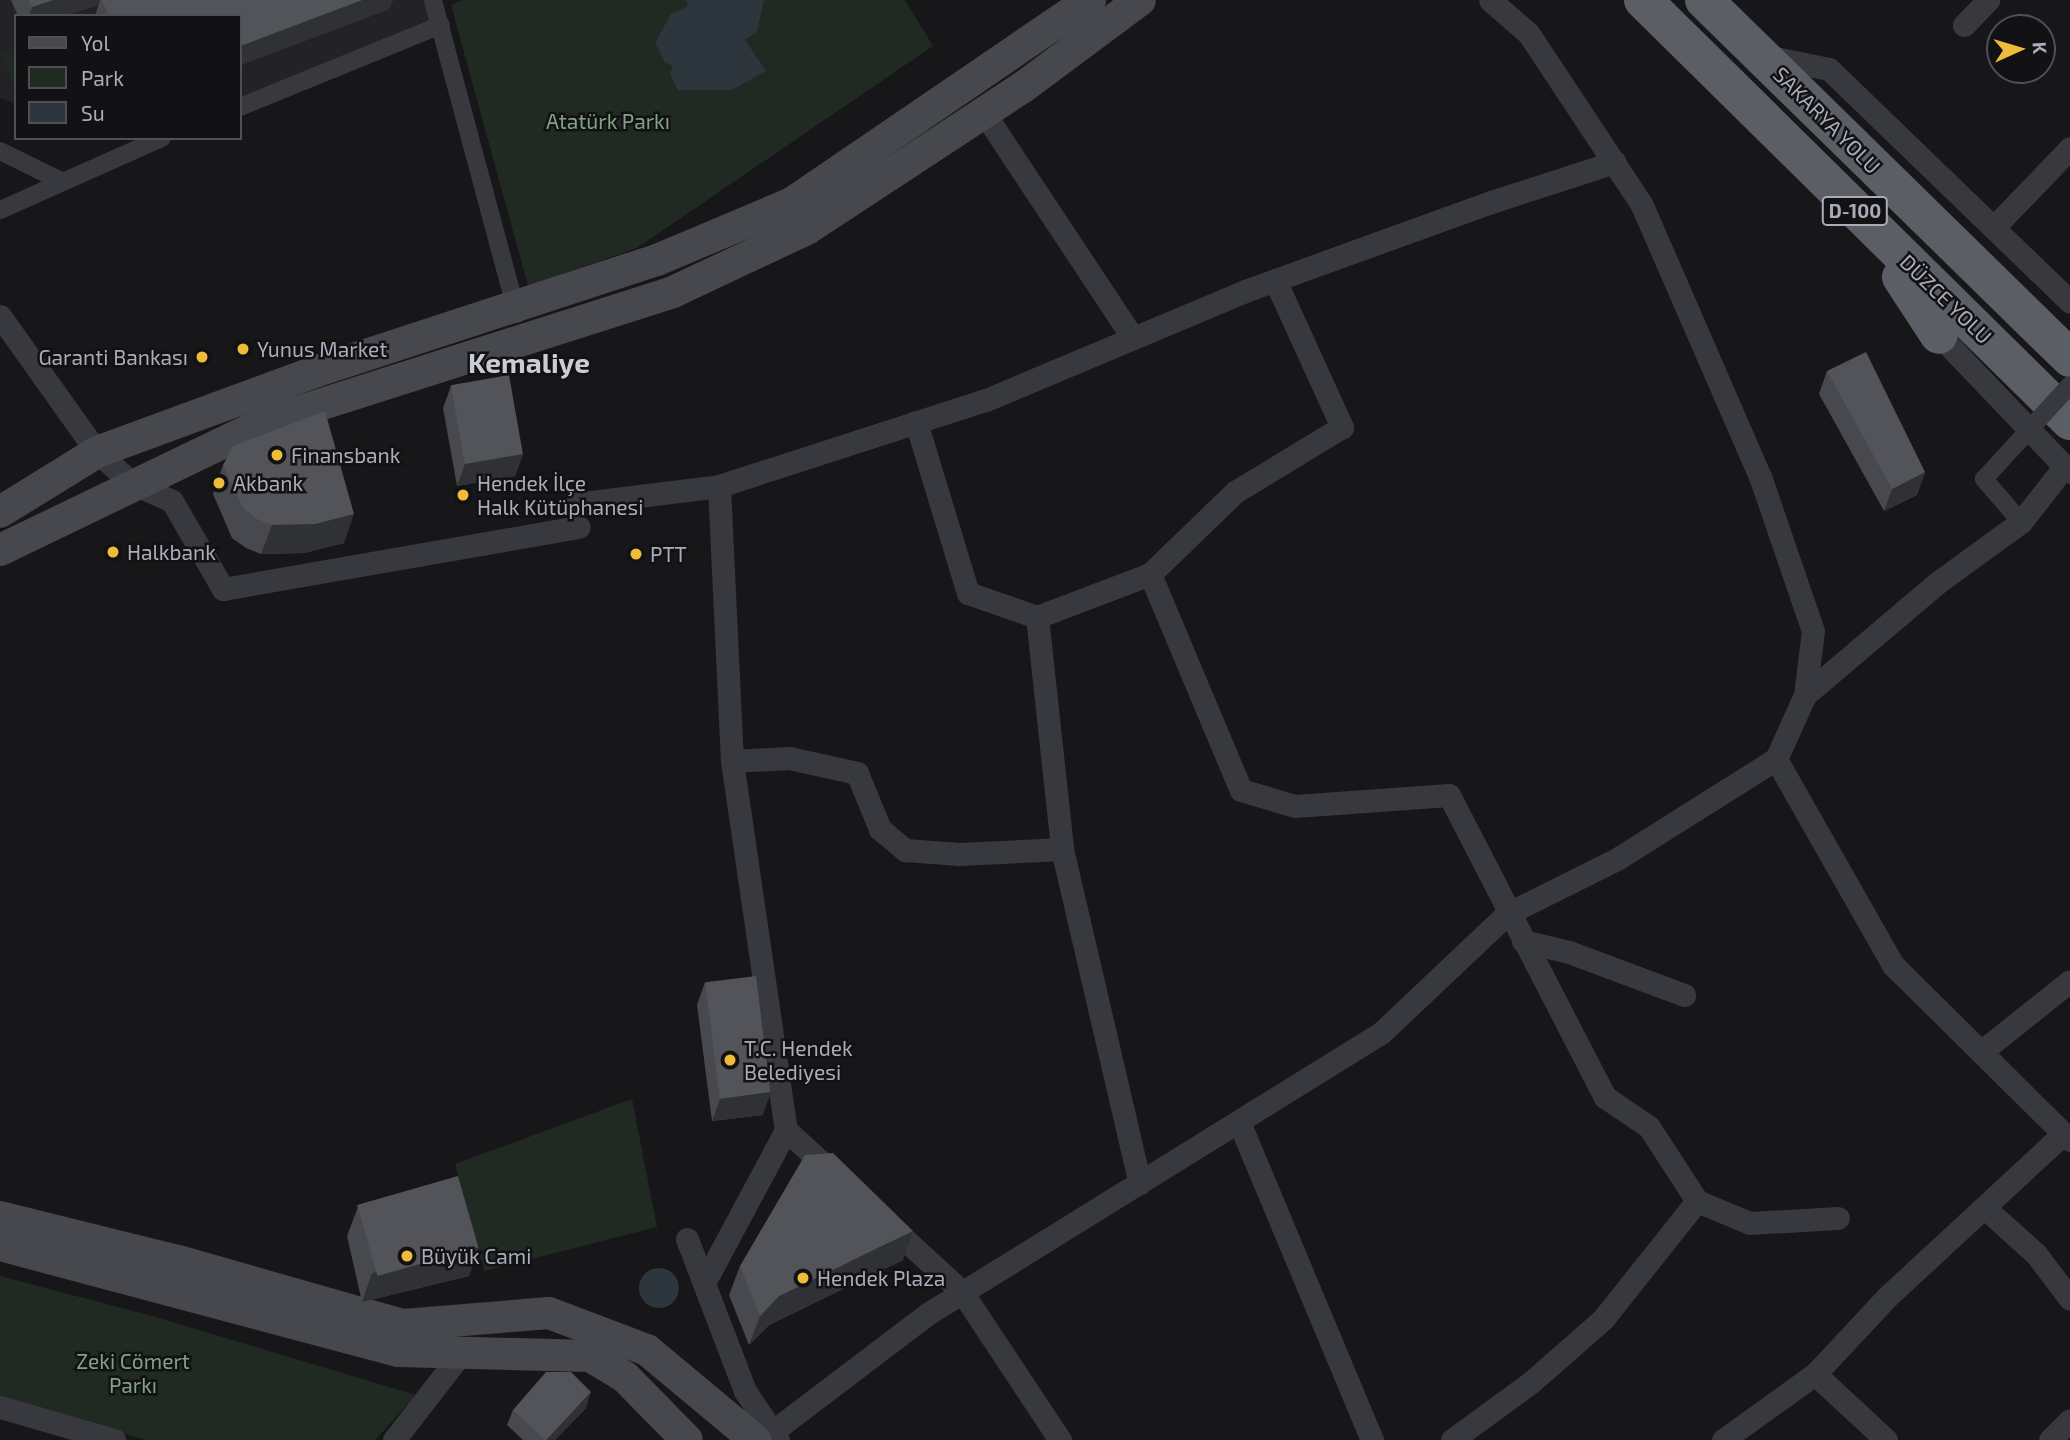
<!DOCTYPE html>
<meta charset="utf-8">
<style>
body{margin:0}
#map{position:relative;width:2070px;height:1440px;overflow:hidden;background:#171719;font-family:"Exo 2",sans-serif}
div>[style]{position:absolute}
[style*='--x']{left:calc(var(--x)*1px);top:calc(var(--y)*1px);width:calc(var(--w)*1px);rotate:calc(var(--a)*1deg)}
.built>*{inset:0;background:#232326}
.green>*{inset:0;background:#212923}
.water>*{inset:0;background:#2d353d}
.round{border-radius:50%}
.pedestrian>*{height:18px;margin:-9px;padding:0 9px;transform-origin:9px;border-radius:9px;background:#38393e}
.minor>*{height:23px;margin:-11.5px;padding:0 11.5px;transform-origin:11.5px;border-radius:11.5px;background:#38393e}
.secondary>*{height:32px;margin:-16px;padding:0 16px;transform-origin:16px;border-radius:16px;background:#46484e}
.trunk>*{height:38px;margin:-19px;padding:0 19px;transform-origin:19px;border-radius:19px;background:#5c5e66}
.pedestrian-bridge>*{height:18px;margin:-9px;padding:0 9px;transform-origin:9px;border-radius:9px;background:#38393e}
.wall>*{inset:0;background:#48494e}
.shaded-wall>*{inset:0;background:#303134}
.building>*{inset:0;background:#53545a;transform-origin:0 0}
.dots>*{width:19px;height:19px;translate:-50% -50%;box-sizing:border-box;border:4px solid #121214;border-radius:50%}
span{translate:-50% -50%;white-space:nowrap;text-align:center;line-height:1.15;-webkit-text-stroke:5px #121214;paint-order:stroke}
.shield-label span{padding:2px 5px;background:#121214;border:2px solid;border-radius:5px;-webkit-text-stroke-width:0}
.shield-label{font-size:19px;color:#aaadb9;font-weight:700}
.street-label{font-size:21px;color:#aaadb9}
.park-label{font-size:21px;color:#81a385}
.poi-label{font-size:21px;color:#aaadb9}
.left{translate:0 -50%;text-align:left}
.right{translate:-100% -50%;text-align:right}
.district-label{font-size:28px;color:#cacdd5;font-weight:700}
.legend{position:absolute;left:14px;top:14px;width:228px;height:126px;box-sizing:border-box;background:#121214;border:2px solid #4f5056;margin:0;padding:9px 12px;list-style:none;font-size:21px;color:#aaadb9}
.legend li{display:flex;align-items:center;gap:14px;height:35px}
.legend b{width:35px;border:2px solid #4f5056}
.north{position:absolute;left:1986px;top:14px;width:70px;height:70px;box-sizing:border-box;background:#121214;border:2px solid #4f5056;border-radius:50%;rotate:86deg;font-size:19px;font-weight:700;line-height:28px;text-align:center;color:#aaadb9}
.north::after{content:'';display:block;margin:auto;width:24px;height:32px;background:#efbb3a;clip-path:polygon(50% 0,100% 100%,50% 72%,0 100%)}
</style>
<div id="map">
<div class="built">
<i style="clip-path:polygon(0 0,433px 0,441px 25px,240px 107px,240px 16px,16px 16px,16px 104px,0 98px)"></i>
</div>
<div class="green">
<i style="clip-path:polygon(463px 0,905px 0,933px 46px,637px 248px,528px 286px,451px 5px)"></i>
<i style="clip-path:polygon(16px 47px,16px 89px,0 54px)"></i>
<i style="clip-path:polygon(632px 1099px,657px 1227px,484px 1271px,455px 1164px)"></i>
<i style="clip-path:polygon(0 1276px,152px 1316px,416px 1395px,375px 1440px,146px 1440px,0 1396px)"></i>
</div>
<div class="water">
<i style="clip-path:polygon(686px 0,764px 0,757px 32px,745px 40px,766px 71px,732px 90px,678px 90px,670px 74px,673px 66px,665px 62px,655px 43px,671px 14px,688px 6px)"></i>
<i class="round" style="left:639px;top:1268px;width:40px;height:40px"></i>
</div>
<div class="pedestrian">
<i style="--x:433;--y:0;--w:325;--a:75"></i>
<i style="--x:240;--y:107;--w:217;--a:-22.2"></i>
<i style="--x:0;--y:151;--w:66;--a:26.2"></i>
<i style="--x:0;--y:210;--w:177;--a:-24"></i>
</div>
<div class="minor">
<i style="--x:1964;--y:25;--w:35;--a:-46"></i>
<i style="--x:1766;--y:56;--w:64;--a:11.7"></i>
<i style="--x:1829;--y:69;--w:335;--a:44"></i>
<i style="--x:984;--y:113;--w:270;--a:56.5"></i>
<i style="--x:1995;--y:226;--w:108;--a:-46.1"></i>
<i style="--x:1275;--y:280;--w:162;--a:65.5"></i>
<i style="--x:1342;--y:427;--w:125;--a:148.7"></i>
<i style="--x:1235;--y:492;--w:118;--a:136"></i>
<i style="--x:1150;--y:574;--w:234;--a:67.2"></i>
<i style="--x:1241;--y:790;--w:56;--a:16.5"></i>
<i style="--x:1295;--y:806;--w:154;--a:-4.1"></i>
<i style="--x:1449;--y:795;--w:340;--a:62.7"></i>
<i style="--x:1605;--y:1097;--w:53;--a:34.3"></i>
<i style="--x:1649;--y:1127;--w:88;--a:57"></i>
<i style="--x:0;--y:316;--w:167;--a:54.5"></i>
<i style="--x:97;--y:452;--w:47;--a:41.5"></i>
<i style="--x:132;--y:483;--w:44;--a:24.2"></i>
<i style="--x:172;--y:501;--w:102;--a:59.9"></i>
<i style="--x:223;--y:589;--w:361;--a:-9.9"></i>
<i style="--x:1939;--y:335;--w:190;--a:46.3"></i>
<i style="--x:916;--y:422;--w:179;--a:73.1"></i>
<i style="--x:968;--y:593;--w:73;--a:19.2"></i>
<i style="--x:1037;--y:617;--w:121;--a:-20.8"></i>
<i style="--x:719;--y:486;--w:275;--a:87.3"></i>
<i style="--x:732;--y:761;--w:57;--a:-3"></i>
<i style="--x:789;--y:758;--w:70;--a:12.4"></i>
<i style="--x:857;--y:773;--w:61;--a:67.7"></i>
<i style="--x:880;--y:829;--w:33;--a:40"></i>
<i style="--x:905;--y:850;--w:54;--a:4.2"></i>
<i style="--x:959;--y:854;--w:103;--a:-2.8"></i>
<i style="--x:575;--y:504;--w:145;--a:-7.1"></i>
<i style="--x:719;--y:486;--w:281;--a:-17.9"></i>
<i style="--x:986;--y:400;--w:281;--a:-22.8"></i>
<i style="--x:1245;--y:291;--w:262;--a:-19.9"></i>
<i style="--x:1491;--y:202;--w:130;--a:-17.9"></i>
<i style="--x:1037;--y:617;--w:233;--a:83.8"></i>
<i style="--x:1062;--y:849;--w:343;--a:76.9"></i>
<i style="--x:1805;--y:695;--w:173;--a:-40.3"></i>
<i style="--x:1937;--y:583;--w:104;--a:-36"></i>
<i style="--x:2021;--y:522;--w:70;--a:-52"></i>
<i style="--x:1776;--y:759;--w:237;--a:60.4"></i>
<i style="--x:1893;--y:965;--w:249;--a:44.7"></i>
<i style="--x:732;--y:761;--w:373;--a:81.7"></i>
<i style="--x:786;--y:1130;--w:65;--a:42.5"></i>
<i style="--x:1523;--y:941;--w:47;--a:13.4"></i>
<i style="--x:1569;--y:952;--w:123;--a:20.5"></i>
<i style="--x:1982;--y:1051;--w:112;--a:-38.5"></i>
<i style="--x:1239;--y:1122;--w:345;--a:67.3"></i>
<i style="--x:1986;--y:1209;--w:67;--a:42"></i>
<i style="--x:2036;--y:1254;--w:56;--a:52.9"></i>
<i style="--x:887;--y:1223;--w:102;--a:42.6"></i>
<i style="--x:962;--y:1292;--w:178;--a:56.5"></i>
<i style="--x:687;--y:1239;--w:163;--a:69.1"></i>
<i style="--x:745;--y:1391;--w:59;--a:56"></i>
<i style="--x:704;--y:1283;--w:174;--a:-61.8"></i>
<i style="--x:1815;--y:1374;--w:105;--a:-46.9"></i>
<i style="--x:1887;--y:1297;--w:241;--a:-42.8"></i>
<i style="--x:0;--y:1407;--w:119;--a:16.1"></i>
<i style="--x:772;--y:1432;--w:197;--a:-37.2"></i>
<i style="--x:929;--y:1313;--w:532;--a:-31.78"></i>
<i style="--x:1381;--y:1033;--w:173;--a:-43.4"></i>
<i style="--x:1507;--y:914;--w:123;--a:-26.6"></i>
<i style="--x:1617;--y:859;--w:188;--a:-32.2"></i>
<i style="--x:1776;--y:759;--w:70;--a:-65.6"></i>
<i style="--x:1805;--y:695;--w:64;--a:-82.9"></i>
<i style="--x:1813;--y:631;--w:161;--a:-108.9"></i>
<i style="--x:1761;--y:479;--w:299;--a:-113.5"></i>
<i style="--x:1642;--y:205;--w:206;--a:-123.5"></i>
<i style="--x:1528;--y:33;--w:50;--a:-139"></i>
<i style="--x:394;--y:1440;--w:111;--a:-52.3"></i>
<i style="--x:1452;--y:1440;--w:97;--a:-36.2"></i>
<i style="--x:1530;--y:1383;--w:97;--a:-41.2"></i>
<i style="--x:1603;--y:1319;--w:151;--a:-51.5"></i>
<i style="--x:1697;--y:1201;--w:57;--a:22.5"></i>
<i style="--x:1750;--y:1223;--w:88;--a:-3.3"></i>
<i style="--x:1723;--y:1440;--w:113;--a:-35.7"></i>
<i style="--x:1815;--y:1374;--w:97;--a:42.9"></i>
<i style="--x:2050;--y:1440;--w:28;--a:-45"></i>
</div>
<div class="secondary">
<i style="--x:0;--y:512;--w:114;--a:-31.7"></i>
<i style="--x:97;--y:452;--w:231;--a:-20.2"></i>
<i style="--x:314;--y:372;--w:361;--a:-18.1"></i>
<i style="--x:657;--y:260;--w:147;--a:-22.9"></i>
<i style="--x:792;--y:203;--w:361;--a:-34.3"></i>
<i style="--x:0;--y:550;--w:295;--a:-25.7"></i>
<i style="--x:266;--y:422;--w:427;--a:-17.7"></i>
<i style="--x:673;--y:292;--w:148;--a:-25.2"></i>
<i style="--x:807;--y:229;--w:257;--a:-33.3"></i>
<i style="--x:1022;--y:88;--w:147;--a:-36.7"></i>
<i style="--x:0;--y:1217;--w:183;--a:13.9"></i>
<i style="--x:178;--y:1261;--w:234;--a:15.9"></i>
<i style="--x:403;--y:1325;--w:146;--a:-4.7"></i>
<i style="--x:549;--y:1313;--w:105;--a:20.7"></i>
<i style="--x:647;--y:1350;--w:141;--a:39.8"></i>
<i style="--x:0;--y:1245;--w:412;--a:14.9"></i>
<i style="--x:398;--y:1351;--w:192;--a:1.5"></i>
<i style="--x:590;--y:1356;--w:41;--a:31"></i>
<i style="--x:625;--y:1377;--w:88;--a:45.5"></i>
</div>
<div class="trunk">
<i style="--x:1643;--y:0;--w:600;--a:44.59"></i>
<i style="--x:1704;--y:0;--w:512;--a:44.37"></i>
<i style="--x:1901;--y:277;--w:69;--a:56.8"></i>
</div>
<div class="pedestrian-bridge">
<i style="--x:2021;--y:522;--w:57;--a:-130.7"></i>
<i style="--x:1984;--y:479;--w:127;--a:-47.5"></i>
</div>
<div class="wall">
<i style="clip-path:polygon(11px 0,99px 0,97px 5px,65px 16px,18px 16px)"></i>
<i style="clip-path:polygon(100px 0,393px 0,389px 9px,240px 65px,240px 16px,95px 16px)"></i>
<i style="clip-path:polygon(1827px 371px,1925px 472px,1917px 495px,1884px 511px,1819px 394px)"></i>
<i style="clip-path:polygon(451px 386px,523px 454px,515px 476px,457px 486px,443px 408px)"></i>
<i style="clip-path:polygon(223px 465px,344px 543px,304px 553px,261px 554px,246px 548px,232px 538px,213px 494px)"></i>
<i style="clip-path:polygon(705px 982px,763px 1115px,712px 1121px,697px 1005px)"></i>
<i style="clip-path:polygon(358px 1207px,469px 1276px,362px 1302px,347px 1236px)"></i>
<i style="clip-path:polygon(903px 1260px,769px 1325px,749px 1345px,729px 1295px,740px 1266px)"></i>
<i style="clip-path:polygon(586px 1408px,555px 1440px,523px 1440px,507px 1425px,513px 1410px)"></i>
</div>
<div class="shaded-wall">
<i style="clip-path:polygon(53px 0,99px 0,97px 5px,65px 16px,29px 16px,32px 7px)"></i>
<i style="clip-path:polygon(362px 0,393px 0,389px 9px,240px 65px,240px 46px)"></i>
<i style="clip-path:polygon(523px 454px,515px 476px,457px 486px,465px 464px)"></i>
<i style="clip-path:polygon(1925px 472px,1917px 495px,1884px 511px,1892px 489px)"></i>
<i style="clip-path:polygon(354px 514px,344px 543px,304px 553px,261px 554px,272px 525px)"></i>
<i style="clip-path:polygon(771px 1092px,763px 1115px,712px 1121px,720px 1099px)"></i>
<i style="clip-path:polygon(913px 1231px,903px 1260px,769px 1325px,749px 1345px,760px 1316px,779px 1296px)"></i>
<i style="clip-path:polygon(479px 1247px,469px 1276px,362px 1302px,372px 1273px)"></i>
<i style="clip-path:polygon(591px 1392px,586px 1408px,555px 1440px,546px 1440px)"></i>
</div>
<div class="building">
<i style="clip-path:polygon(29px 0,53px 0,32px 7px)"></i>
<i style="clip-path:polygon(102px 0,362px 0,240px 46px,240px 16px,109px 16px)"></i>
<i style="clip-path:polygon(1866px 352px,1925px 472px,1892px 489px,1827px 371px)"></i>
<i style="left:509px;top:375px;width:80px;height:59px;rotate:80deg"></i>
<i style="clip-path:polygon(325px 411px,354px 514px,315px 524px,272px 525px,257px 519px,243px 508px,223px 465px,233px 446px)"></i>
<i style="left:756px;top:976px;width:117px;height:51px;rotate:83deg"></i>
<i style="clip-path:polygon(833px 1153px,913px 1231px,779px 1296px,760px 1316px,740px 1266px,805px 1155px)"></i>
<i style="left:458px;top:1176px;width:74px;height:105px;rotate:74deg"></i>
<i style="clip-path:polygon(546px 1372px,571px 1372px,591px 1392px,546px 1440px,545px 1440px,513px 1410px)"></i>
</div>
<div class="dots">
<i style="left:243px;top:349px;background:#efbb3a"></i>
<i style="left:202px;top:357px;background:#efbb3a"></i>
<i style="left:277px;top:455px;background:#efbb3a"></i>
<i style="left:219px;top:483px;background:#efbb3a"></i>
<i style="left:463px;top:495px;background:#efbb3a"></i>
<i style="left:113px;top:552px;background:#efbb3a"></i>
<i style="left:636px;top:554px;background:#efbb3a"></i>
<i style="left:730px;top:1060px;background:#efbb3a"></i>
<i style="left:407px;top:1256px;background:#efbb3a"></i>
<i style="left:803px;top:1278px;background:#efbb3a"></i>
</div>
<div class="shield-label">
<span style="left:1855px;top:211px">D-100</span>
</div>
<div class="street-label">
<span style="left:1827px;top:120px;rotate:45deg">SAKARYA YOLU</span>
<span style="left:1946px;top:299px;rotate:44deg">DÜZCE YOLU</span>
</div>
<div class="park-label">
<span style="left:608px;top:121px">Atatürk Parkı</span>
<span style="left:133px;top:1373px">Zeki Cömert<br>Parkı</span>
</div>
<div class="poi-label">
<span class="left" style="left:257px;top:349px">Yunus Market</span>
<span class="right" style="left:188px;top:357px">Garanti Bankası</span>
<span class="left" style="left:291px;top:455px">Finansbank</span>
<span class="left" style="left:233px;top:483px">Akbank</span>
<span class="left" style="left:477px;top:495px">Hendek İlçe<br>Halk Kütüphanesi</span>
<span class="left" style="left:127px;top:552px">Halkbank</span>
<span class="left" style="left:650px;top:554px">PTT</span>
<span class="left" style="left:744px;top:1060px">T.C. Hendek<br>Belediyesi</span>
<span class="left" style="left:421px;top:1256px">Büyük Cami</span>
<span class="left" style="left:817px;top:1278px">Hendek Plaza</span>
</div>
<div class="district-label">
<span style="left:529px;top:362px">Kemaliye</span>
</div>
<ul class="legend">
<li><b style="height:9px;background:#46484e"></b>Yol</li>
<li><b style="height:19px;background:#212923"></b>Park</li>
<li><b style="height:19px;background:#2d353d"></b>Su</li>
</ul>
<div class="north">K</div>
</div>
